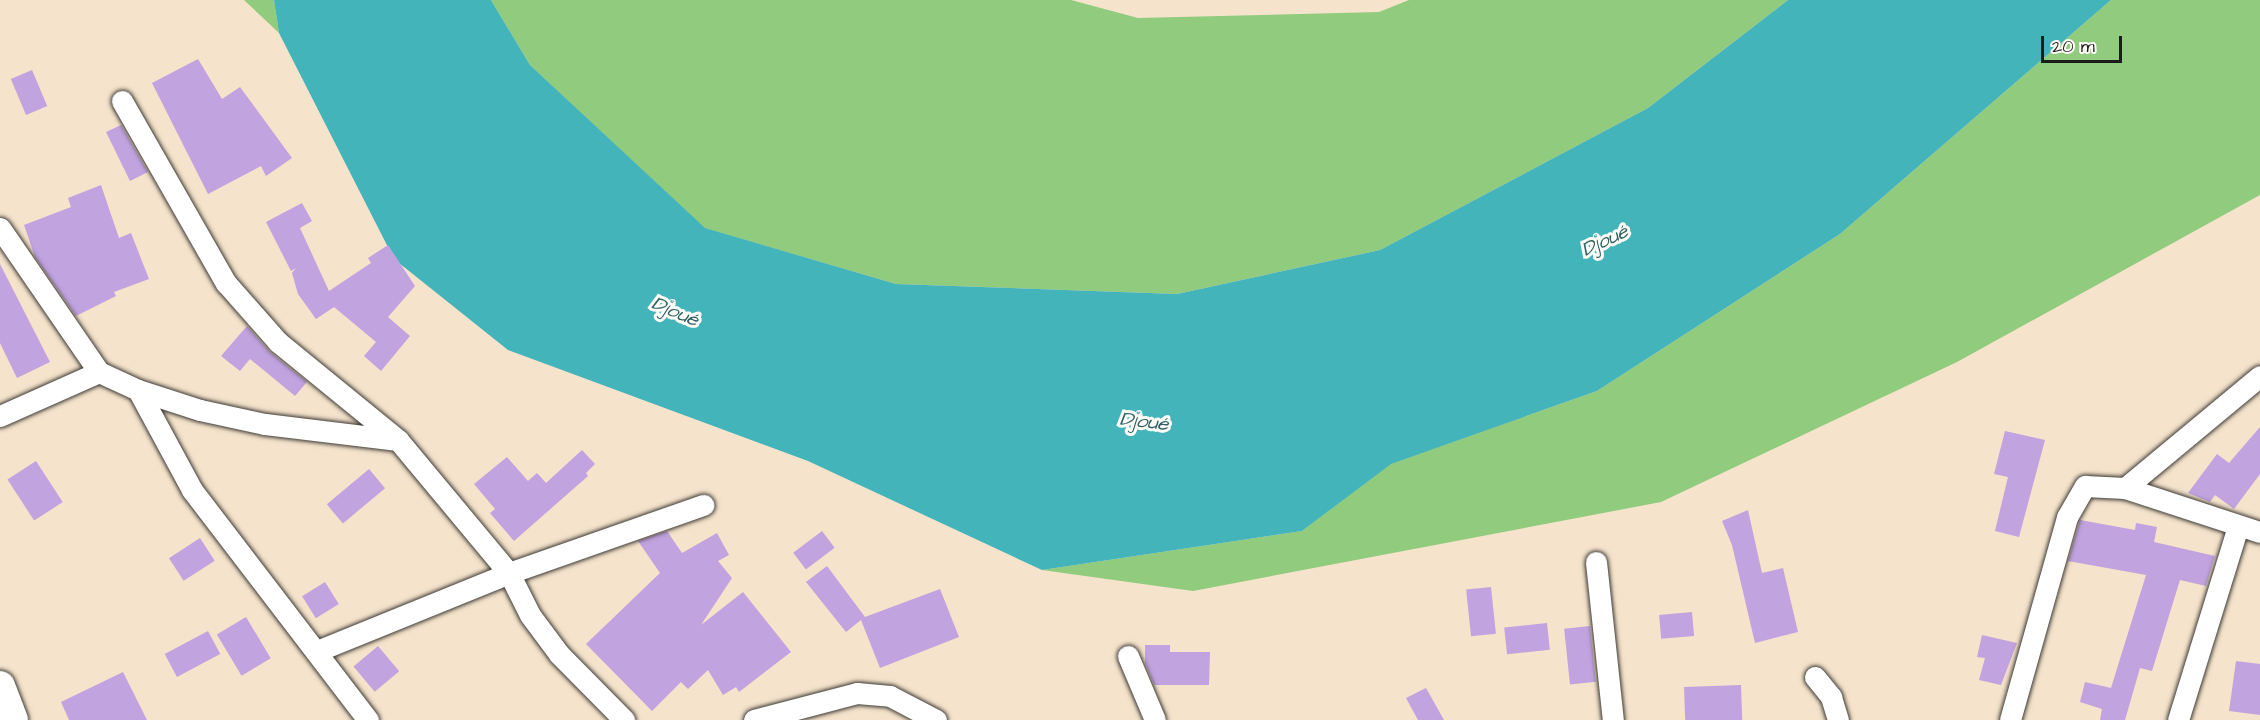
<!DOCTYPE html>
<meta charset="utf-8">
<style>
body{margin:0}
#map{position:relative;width:2260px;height:720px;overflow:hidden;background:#f5e3cb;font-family:"Architects Daughter",sans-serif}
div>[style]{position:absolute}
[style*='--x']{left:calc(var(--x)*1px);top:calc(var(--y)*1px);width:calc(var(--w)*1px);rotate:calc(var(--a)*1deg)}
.green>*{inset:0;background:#91cb7e}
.water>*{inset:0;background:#44b4bb}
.building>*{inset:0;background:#c0a3df;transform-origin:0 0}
.roads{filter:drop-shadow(0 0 2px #3d3a36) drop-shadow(0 0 2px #3d3a36)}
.street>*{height:21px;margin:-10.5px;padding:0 10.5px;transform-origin:10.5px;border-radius:10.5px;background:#fff}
.secondary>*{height:30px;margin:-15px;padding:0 15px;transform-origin:15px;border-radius:15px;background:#fff}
span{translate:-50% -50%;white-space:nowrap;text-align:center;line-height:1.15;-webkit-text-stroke:6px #fdfcf7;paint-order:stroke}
.water-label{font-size:20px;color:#2e6064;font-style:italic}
.scale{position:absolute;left:2041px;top:36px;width:81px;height:27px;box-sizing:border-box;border:3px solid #1c1c1c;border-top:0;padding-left:8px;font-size:18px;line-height:21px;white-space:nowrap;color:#1c1c1c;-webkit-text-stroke:4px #fdfcf7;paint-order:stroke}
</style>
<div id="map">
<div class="green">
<i style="clip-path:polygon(244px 0,274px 0,279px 33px)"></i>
<i style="clip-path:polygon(491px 0,1071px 0,1138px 18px,1379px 12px,1409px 0,1788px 0,1648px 108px,1380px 250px,1177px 294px,896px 284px,704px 228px,530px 65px)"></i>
<i style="clip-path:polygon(2111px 0,2260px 0,2260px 195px,1957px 362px,1661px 502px,1193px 591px,1042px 570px,1302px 531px,1390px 464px,1597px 391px,1840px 234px)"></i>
</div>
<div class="water">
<i style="clip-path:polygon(274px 0,491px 0,530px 65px,705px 228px,896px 284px,1177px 294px,1380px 250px,1648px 108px,1788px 0,2111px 0,1840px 234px,1597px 391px,1391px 464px,1302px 531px,1042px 570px,808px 461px,508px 350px,394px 259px,279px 33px)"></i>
</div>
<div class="building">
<i style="clip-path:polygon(198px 59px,222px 99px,240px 87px,292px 158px,266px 176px,261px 166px,208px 194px,152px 83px)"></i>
<i style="left:32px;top:70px;width:39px;height:23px;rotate:67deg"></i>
<i style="clip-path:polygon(121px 125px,148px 172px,130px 181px,106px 132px)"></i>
<i style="clip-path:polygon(101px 185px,119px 238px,131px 233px,149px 279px,114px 292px,116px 296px,76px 316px,35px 257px,24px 225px,71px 207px,68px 198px)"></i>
<i style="clip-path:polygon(302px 203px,312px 221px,300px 228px,329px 291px,371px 263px,368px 258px,388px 245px,415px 286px,388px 317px,410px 336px,381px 371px,364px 356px,376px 342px,334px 307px,316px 319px,298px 294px,292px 273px,296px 268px,291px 271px,266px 222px)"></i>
<i style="clip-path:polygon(0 264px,50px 362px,17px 378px,0 343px)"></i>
<i style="clip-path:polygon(247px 326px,270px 352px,307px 382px,295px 396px,250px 359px,240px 371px,221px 356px)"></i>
<i style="clip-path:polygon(2260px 427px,2260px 474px,2234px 509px,2215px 495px,2210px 502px,2188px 493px,2217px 454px,2229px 463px)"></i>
<i style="clip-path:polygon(2005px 431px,2045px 440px,2019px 537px,1995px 531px,2008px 477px,1994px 474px)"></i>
<i style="clip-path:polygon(582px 450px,595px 464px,586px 473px,588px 476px,514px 541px,490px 513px,495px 509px,474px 484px,507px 457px,528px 481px,537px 473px,546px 483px)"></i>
<i style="left:36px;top:461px;width:49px;height:34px;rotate:57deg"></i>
<i style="left:369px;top:469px;width:25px;height:55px;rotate:50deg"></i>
<i style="clip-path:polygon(1748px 510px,1762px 573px,1783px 568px,1798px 632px,1755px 643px,1732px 545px,1722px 521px)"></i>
<i style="clip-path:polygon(2080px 520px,2135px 530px,2136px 523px,2157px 527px,2154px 542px,2215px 556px,2206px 586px,2180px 580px,2152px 671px,2140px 668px,2125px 720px,2100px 720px,2102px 709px,2080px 702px,2085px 682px,2111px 688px,2146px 575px,2068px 561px)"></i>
<i style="clip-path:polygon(667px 531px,682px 553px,717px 533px,729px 555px,718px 561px,732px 578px,701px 625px,743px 592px,791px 652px,739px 692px,736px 687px,723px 695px,708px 670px,688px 689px,681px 682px,652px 711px,586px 644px,660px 573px,638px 541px)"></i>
<i style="left:822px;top:531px;width:21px;height:36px;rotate:53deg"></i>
<i style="left:200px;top:538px;width:27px;height:37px;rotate:57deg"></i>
<i style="clip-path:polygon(827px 566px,865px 617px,940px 589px,959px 637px,880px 668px,861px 620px,846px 632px,806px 582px)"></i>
<i style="left:325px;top:582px;width:26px;height:27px;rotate:58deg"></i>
<i style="left:1491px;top:587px;width:47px;height:25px;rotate:84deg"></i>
<i style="left:1692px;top:612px;width:24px;height:33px;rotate:85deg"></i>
<i style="left:246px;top:617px;width:48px;height:34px;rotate:59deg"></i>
<i style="left:1547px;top:623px;width:27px;height:43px;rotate:84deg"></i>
<i style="left:1590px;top:626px;width:56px;height:26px;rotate:84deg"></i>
<i style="left:208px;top:631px;width:26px;height:49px;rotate:62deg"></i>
<i style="clip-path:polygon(1982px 635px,2017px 643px,2001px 685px,1979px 680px,1985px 658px,1977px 657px)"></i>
<i style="clip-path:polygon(1145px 645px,1170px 645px,1170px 652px,1210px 652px,1209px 685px,1154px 685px,1145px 663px)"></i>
<i style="left:378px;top:646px;width:33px;height:32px;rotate:50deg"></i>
<i style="clip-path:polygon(2236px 661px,2260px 664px,2260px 715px,2229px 711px)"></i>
<i style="clip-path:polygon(123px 672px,147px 720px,69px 720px,61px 702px)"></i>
<i style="left:1741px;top:685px;width:35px;height:57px;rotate:88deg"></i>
<i style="clip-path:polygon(1426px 688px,1444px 720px,1418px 720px,1406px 698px)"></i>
</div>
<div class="roads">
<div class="street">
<i style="--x:122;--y:101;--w:210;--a:60.3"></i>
<i style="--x:226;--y:283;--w:79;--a:48.6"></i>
<i style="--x:278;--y:342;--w:155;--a:39.2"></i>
<i style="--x:0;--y:228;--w:175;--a:55.5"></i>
<i style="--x:99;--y:372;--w:43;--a:24.8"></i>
<i style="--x:138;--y:390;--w:65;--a:17.9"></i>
<i style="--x:200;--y:410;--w:66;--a:12.2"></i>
<i style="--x:265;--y:424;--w:134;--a:6.9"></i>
<i style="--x:398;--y:440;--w:173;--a:50.2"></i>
<i style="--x:509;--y:573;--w:47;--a:63.4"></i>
<i style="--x:530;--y:615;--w:49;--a:53.4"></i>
<i style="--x:559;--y:654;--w:93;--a:45.4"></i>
<i style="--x:138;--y:390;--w:114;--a:61.6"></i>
<i style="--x:192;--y:490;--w:290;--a:52.6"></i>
<i style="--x:0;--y:416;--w:108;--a:-24"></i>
<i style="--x:2125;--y:488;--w:175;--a:-39.7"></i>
<i style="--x:1596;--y:562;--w:159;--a:83.9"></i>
<i style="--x:317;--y:651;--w:207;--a:-22.1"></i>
<i style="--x:509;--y:573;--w:206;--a:-19.3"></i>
<i style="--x:1128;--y:656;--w:69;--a:67.1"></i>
<i style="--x:1815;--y:677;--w:26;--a:51"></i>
<i style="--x:1831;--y:697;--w:24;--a:73"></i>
<i style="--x:754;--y:720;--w:106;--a:-14.7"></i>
<i style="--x:857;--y:693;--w:33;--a:5"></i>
<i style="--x:890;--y:696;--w:52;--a:27.6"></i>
<i style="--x:2010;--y:720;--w:211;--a:-74.3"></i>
<i style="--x:2067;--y:517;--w:36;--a:-60"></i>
<i style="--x:2085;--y:486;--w:40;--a:2.9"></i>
<i style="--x:2125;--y:488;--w:142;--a:18.1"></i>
<i style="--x:2178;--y:720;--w:203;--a:-72.8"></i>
</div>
<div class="secondary">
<i style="--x:0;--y:686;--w:36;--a:69"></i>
</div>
</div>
<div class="water-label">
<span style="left:1605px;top:241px;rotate:-25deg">Djoué</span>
<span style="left:675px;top:312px;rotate:23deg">Djoué</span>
<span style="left:1144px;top:422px;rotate:7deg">Djoué</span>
</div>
<div class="scale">20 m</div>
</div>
